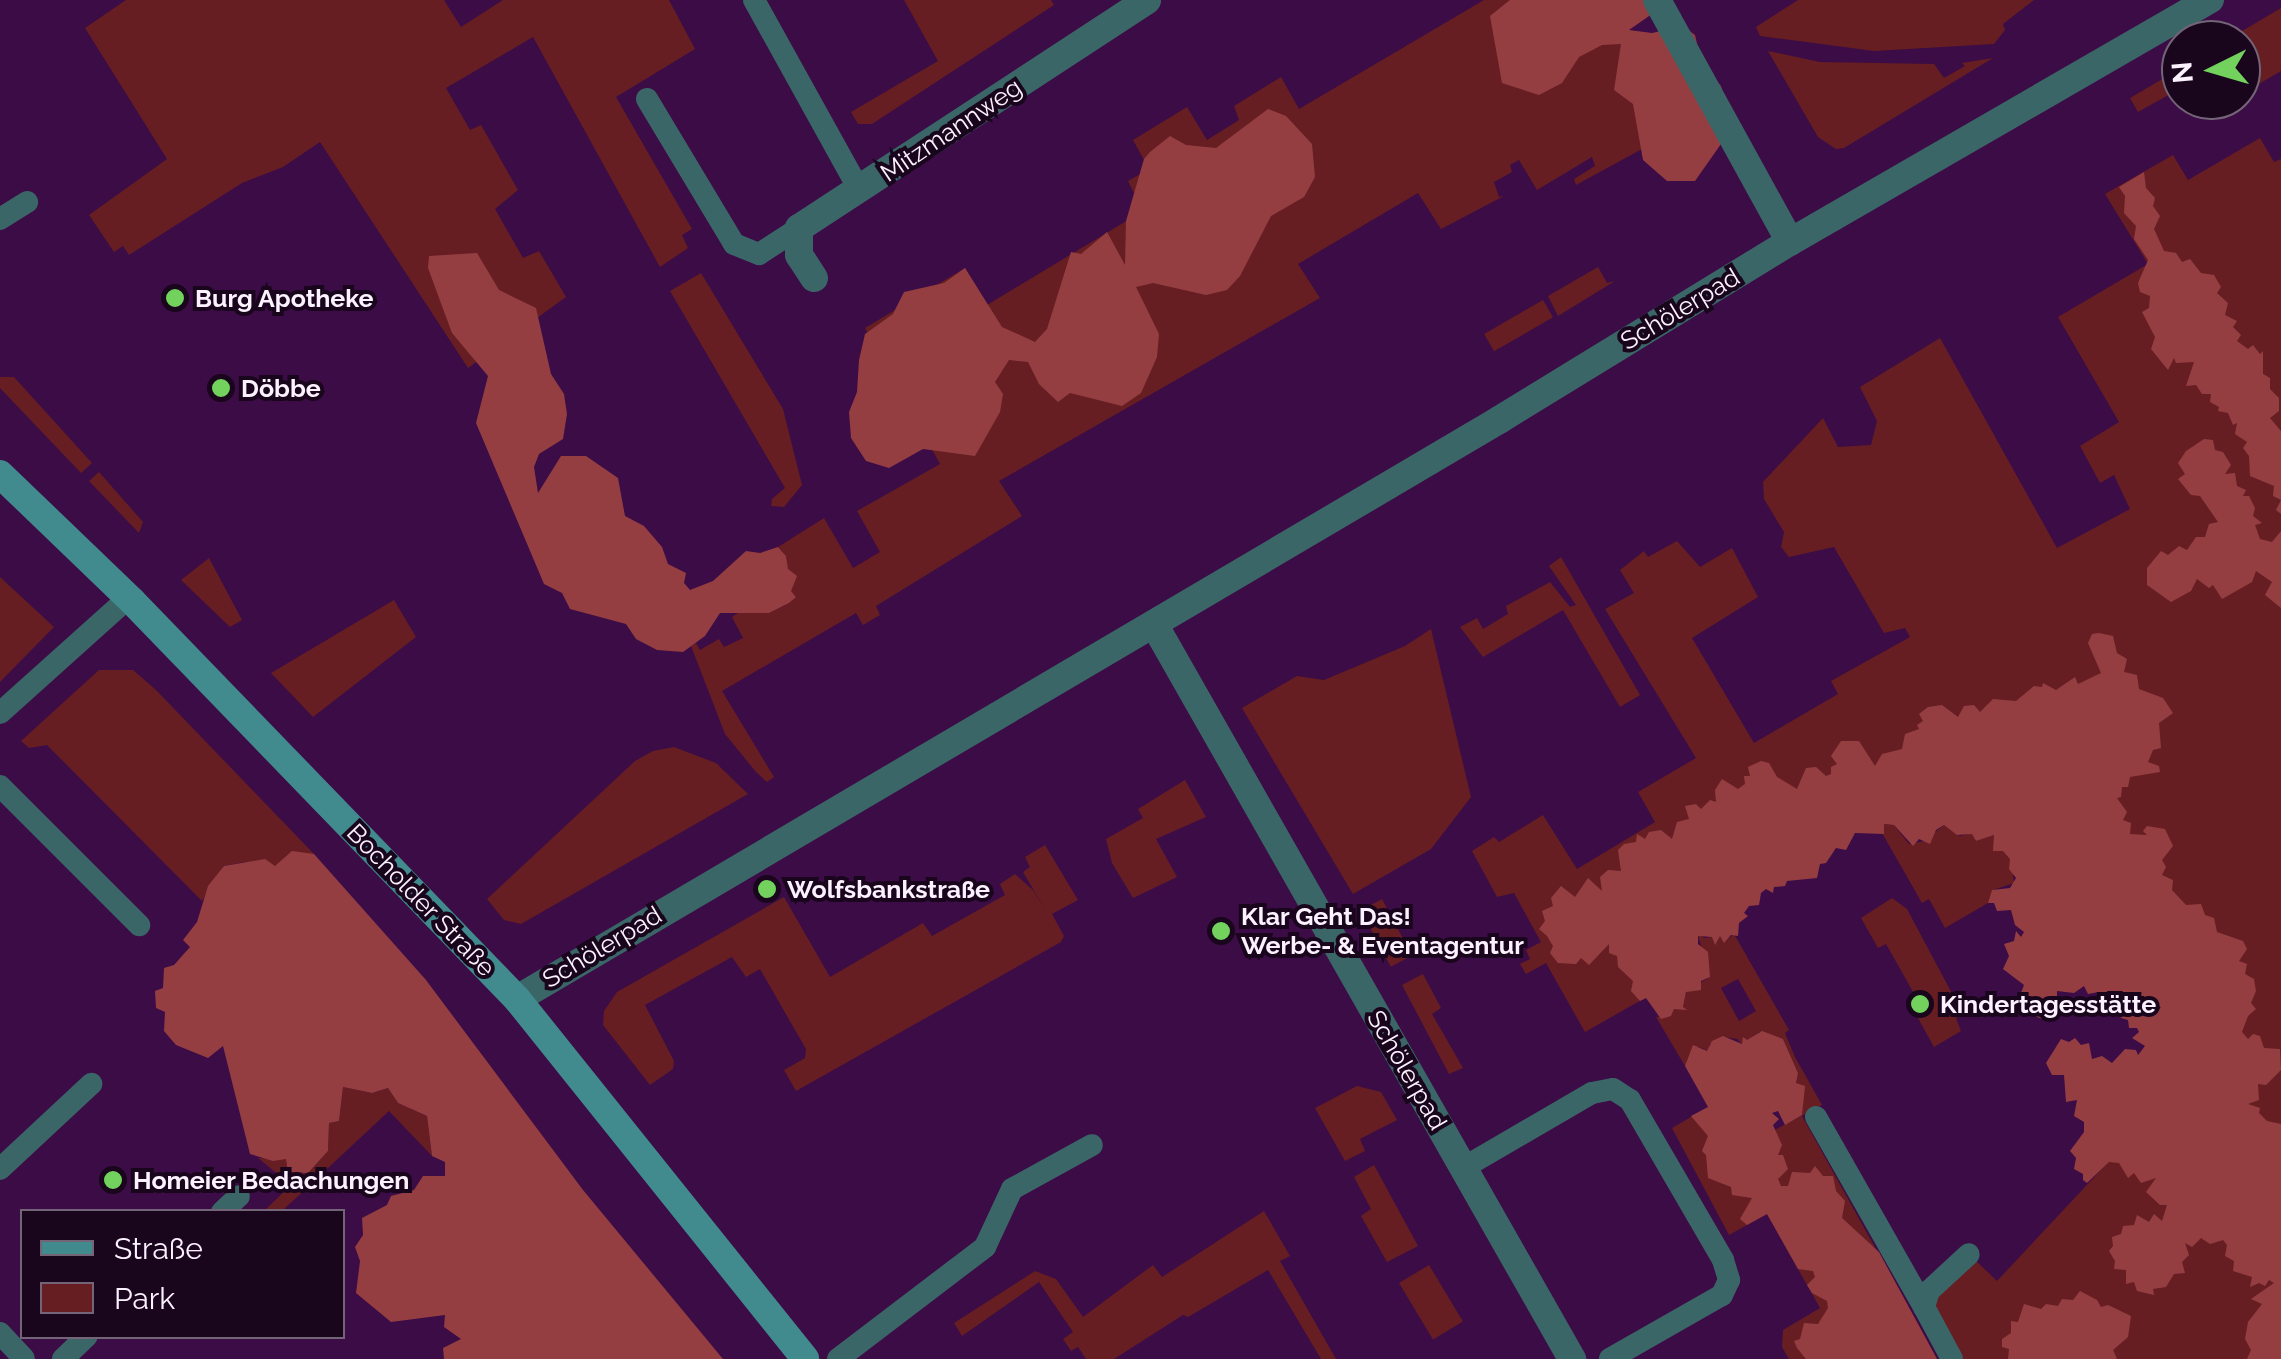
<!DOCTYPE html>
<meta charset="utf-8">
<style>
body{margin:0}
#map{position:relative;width:2281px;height:1359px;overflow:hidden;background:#3b0c45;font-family:Raleway,sans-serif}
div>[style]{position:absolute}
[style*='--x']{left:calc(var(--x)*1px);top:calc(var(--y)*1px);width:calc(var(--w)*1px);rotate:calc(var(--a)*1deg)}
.green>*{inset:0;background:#661e23;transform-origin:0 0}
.forest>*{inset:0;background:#953e42}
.service>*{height:22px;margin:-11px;padding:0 11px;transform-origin:11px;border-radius:11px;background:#3b6668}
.minor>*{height:28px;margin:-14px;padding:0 14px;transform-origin:14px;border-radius:14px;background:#3b6668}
.tertiary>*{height:28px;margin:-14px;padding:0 14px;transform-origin:14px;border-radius:14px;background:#3b6668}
.secondary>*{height:28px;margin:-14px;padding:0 14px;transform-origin:14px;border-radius:14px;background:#418a8e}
.dots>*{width:28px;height:28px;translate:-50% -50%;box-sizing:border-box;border:5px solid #19061d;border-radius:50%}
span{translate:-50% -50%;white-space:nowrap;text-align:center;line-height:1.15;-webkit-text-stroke:8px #19061d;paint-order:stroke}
.street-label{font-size:25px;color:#fcf1fe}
.poi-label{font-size:25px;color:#fcf1fe;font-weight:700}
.left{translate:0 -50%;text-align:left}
.legend{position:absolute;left:20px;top:1209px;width:325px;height:130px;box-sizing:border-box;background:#19061d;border:2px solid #746477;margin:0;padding:12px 18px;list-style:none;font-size:30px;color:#fcf1fe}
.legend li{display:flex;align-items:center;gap:20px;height:50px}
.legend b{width:50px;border:2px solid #746477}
.north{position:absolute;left:2161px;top:20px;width:100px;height:100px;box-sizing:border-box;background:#19061d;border:2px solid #746477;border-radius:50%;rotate:265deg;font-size:28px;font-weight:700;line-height:40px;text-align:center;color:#fcf1fe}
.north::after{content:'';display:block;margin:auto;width:35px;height:45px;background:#72d25d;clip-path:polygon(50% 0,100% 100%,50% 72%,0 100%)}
</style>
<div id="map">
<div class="green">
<i style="clip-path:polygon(126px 0,444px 0,461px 27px,503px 0,669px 0,695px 49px,616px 97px,692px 229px,682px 235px,688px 248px,660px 267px,533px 37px,446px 88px,470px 130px,481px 125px,518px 190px,495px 209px,523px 258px,539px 251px,566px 297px,468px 368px,320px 142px,283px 167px,242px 183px,129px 255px,123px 246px,114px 252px,89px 215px,167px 159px,85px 28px)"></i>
<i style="clip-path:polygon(904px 0,1051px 0,1054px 5px,872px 124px,858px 124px,851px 112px,938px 61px)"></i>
<i style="clip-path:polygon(1484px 0,1612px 0,1686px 125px,1576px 185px,1574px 179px,1595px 166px,1592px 157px,1537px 190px,1519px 160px,1510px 165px,1512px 172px,1494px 182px,1499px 197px,1504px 196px,1441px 229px,1418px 193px,1298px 264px,1320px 298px,999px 481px,1022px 516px,876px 606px,880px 615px,863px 625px,856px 613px,722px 691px,774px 777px,767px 782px,756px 772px,725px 734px,691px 646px,696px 643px,700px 650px,719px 639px,724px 647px,743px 638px,732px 617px,738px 613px,769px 613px,789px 603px,796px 596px,790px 591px,786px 556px,778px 547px,824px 518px,853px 568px,880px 552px,857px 511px,940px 464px,865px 328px,965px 268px,987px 305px,1143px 211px,1128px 181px,1149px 169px,1133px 140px,1187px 107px,1207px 140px,1239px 120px,1234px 106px,1281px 77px,1299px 109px)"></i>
<i style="clip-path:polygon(1798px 0,2034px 0,2003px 24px,2005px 30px,1994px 44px,1874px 51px,1760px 36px,1756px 27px)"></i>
<i style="clip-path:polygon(2281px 8px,2281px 71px,2252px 88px,2241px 67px,2241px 40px,2227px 40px)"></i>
<i style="clip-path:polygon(1768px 51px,1820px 62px,1934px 64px,1944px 78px,1965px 66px,1962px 63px,1993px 58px,1844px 148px,1836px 149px,1818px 137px)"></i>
<i style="clip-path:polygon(2181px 68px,2181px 88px,2138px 112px,2130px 98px)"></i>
<i style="clip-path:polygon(2260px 138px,2274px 162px,2281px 159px,2281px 1359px,1952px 1359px,1924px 1307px,1969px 1254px,1997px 1281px,2218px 1045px,1999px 727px,1607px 929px,1645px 998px,1585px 1032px,1546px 963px,1526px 974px,1520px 964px,1530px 959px,1526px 950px,1541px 942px,1514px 893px,1497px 897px,1472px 851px,1494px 837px,1499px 842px,1543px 815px,1577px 869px,1655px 822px,1638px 792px,1696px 758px,1605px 609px,1634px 593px,1620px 570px,1644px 551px,1648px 557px,1677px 541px,1700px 567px,1732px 548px,1758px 597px,1692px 638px,1754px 743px,1838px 694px,1831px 681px,1910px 637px,1905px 628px,1884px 633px,1834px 547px,1789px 557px,1781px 547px,1784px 532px,1764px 499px,1763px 482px,1823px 418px,1838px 447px,1871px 445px,1877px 421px,1860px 387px,1940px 338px,2057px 548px,2130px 509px,2114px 475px,2100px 483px,2080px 446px,2119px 422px,2058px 317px,2148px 264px,2105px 194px,2173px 155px,2188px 180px)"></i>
<i style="clip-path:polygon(1598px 267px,1607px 283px,1615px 281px,1558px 316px,1548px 296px)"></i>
<i style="clip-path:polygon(701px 273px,783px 409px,802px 485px,784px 507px,771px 506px,772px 499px,785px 488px,670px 291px)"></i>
<i style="left:1543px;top:300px;width:20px;height:68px;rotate:60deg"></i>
<i style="clip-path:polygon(0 377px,14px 377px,92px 463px,81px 473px,0 388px)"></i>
<i style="clip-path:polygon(99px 472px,143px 522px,139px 533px,89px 481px)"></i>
<i style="clip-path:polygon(1561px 557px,1640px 695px,1620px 707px,1563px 610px,1483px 657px,1460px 627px,1477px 618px,1483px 629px,1508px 614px,1506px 606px,1550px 582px,1570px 607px,1576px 605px,1549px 566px)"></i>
<i style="clip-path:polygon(209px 558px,242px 620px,230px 627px,181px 580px)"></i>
<i style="clip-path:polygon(0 577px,54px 627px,0 682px)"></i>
<i style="clip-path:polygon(394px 600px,416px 637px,313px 717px,271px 673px)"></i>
<i style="clip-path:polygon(1431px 629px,1471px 797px,1431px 849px,1353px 894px,1242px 708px,1297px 676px,1324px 680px,1405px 646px)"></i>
<i style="clip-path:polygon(99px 670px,133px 670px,156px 690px,314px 854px,275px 867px,245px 862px,224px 866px,202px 901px,47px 745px,29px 748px,21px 741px)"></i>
<i style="clip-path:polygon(674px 747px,716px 763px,748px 794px,521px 924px,504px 920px,487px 899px,635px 761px,653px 751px)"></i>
<i style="clip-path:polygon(1185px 780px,1206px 817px,1156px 839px,1177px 877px,1133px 898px,1112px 863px,1106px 839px,1143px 818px,1138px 809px)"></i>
<i style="clip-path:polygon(1884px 824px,1894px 825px,1909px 844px,1924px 841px,1944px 825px,1960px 836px,1972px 833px,1976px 841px,1994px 835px,2011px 859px,2014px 883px,1993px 890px,1988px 903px,1945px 928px,1929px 899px,1922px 903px,1882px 833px)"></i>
<i style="clip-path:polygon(1045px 845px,1078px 900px,1052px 914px,1064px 936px,1061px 942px,796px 1091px,784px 1070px,805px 1058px,806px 1049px,760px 969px,746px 977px,732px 957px,645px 1005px,674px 1061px,673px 1069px,650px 1085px,603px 1025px,604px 1011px,617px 992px,784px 897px,830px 977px,923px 923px,932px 936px,1005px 895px,1000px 884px,1015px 874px,1033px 890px,1046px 911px,1023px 872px,1030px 867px,1025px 857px)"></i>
<i style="clip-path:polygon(1892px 898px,1907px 909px,1963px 1014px,1956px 1018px,1961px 1031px,1934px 1047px,1909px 1002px,1916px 997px,1886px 944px,1878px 948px,1861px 918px)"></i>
<i style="left:1382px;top:899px;width:64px;height:24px;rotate:62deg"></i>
<i style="clip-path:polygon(evenodd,1697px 932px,1704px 938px,1721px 936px,1724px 942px,1734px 934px,1789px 1030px,1785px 1033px,1795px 1057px,1822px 1105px,1802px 1116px,1937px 1359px,1789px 1359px,1782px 1347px,1783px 1330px,1820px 1308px,1767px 1214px,1729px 1235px,1672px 1128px,1708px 1107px,1735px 1152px,1802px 1115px,1802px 1096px,1795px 1079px,1798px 1073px,1783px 1039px,1760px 1032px,1742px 1044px,1737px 1039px,1723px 1037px,1710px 1044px,1708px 1051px,1699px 1047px,1685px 1066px,1656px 1017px,1671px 1016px,1674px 1008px,1683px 1008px,1686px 991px,1710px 977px,1697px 932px,1738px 979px,1756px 1011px,1739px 1021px,1721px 988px,1738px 979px)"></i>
<i style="clip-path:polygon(1423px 974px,1441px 1008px,1432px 1014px,1463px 1068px,1449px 1074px,1402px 985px)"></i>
<i style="clip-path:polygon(1357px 1086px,1381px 1092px,1397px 1120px,1360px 1139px,1365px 1151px,1345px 1161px,1315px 1108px)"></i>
<i style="clip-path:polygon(343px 1087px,372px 1093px,388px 1088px,398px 1103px,427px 1116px,432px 1156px,389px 1111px,281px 1212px,264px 1211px,291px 1185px,258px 1158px,286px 1159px,299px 1173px,308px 1173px,328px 1151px,329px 1123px,339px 1121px)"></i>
<i style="clip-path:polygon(1374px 1165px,1418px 1246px,1387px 1262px,1361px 1216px,1371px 1209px,1354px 1177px)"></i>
<i style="clip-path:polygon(1264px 1211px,1290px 1256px,1280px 1261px,1336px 1359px,1321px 1359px,1268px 1270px,1188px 1317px,1183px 1315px,1114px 1359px,1086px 1359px,1078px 1347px,1071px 1351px,1063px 1339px,1073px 1332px,1039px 1282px,962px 1336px,954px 1323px,1035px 1271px,1056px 1279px,1083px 1317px,1153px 1265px,1162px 1277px)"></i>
<i style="left:1429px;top:1265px;width:66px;height:35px;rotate:59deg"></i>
</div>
<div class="forest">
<i style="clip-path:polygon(1510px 0,1672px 0,1629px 30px,1652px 33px,1683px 26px,1695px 35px,1702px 65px,1721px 86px,1728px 110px,1721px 144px,1695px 181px,1667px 181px,1643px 160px,1633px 104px,1614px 90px,1621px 44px,1602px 45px,1579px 57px,1562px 83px,1539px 95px,1502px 83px,1490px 16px)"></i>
<i style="clip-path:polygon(1268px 109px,1286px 116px,1312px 144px,1315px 177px,1304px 197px,1271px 216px,1240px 276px,1227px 290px,1206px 295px,1153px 283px,1136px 287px,1159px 334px,1157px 357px,1141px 393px,1122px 406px,1070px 393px,1058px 402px,1039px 384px,1028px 362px,1009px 360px,995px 382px,1003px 394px,1000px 412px,975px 456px,923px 449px,889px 468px,866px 461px,851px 438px,849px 412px,857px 392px,859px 360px,865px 334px,893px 314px,904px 292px,944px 283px,965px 268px,1002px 327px,1035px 342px,1047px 329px,1071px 252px,1081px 254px,1107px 232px,1125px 265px,1126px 221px,1144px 159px,1150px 152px,1170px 136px,1186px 145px,1216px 148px)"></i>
<i style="clip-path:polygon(2144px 172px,2146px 188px,2155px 198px,2153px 206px,2160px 216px,2154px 229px,2164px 251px,2176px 253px,2182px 262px,2190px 259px,2201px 273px,2214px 275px,2221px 287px,2217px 293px,2228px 303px,2225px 315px,2237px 321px,2233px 327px,2241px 335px,2237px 341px,2248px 349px,2253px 345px,2260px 354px,2263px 351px,2263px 374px,2270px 378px,2270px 389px,2279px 398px,2279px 411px,2270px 418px,2281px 431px,2281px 514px,2276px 510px,2281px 500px,2273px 496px,2274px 486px,2250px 476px,2249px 456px,2243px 448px,2247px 442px,2235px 434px,2237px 423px,2233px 425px,2228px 413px,2218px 411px,2219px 407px,2210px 402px,2211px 394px,2202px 394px,2196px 385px,2186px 386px,2194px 362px,2176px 363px,2174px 358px,2168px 370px,2151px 349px,2155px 337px,2142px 312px,2149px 308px,2150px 296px,2140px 292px,2138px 283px,2148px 260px,2134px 239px,2136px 226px,2124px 213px,2125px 196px,2119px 187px)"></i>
<i style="clip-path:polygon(477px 253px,499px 290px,536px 308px,551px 374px,564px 394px,567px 414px,563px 439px,539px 454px,534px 467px,538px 493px,561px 456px,586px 456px,618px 478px,625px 516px,644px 526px,662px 547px,668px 564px,686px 573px,684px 583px,690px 590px,713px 581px,746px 551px,760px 553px,778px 547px,786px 556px,788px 569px,797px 576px,791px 591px,796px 597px,789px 603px,769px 613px,720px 613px,705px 636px,683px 652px,657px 650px,636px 639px,626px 624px,570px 609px,562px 593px,544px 584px,476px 423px,488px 376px,452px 333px,428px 268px,429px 256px)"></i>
<i style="clip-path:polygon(2204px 439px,2213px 440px,2215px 450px,2223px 452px,2231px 465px,2225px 474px,2235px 473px,2237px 486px,2246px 490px,2243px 496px,2249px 496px,2255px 508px,2253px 516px,2262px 523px,2255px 525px,2260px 539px,2272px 542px,2281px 531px,2281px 608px,2265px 595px,2272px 582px,2256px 571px,2252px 582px,2222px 599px,2213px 585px,2209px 588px,2197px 579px,2191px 591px,2171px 602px,2147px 585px,2147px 568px,2161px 551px,2168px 555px,2179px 546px,2187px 550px,2196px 537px,2205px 537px,2209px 524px,2218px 522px,2200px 496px,2191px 495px,2178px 479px,2185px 474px,2178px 463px,2186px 451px)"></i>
<i style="clip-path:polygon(2099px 633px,2113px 636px,2117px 653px,2127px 659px,2124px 672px,2137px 675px,2139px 689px,2163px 698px,2173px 713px,2159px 723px,2161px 748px,2153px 750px,2148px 762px,2159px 766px,2160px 772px,2130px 777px,2128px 787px,2122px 787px,2121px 797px,2117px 798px,2127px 812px,2123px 820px,2131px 823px,2130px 834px,2147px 835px,2143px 831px,2147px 826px,2165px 829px,2173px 846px,2162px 860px,2166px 867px,2162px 875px,2173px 880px,2172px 890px,2186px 905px,2201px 904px,2205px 915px,2214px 918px,2217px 932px,2243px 941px,2247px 949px,2239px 961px,2247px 964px,2245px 974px,2254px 979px,2256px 991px,2251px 1003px,2256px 1009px,2248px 1016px,2242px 1032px,2248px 1039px,2253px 1034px,2260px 1036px,2264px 1048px,2280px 1049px,2281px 1070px,2266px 1085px,2258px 1084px,2259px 1100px,2248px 1104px,2260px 1108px,2259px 1113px,2267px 1121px,2281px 1124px,2281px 1359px,2247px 1359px,2251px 1350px,2245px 1339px,2248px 1322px,2262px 1304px,2251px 1299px,2274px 1283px,2269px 1280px,2265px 1286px,2259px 1283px,2250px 1287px,2252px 1277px,2233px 1271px,2234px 1261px,2225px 1256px,2227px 1245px,2223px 1240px,2210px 1244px,2201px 1238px,2192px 1247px,2185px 1243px,2189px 1255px,2182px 1262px,2185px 1273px,2174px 1274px,2166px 1287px,2153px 1289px,2154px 1295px,2137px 1291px,2134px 1282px,2126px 1284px,2126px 1270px,2114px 1269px,2115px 1261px,2109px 1251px,2113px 1246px,2112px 1237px,2121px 1234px,2123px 1226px,2134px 1225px,2137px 1215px,2149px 1222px,2154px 1214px,2162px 1221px,2167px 1205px,2160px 1205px,2146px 1192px,2156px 1178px,2141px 1183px,2134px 1173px,2128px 1178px,2119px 1163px,2109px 1162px,2087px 1183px,2083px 1180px,2083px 1174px,2074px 1169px,2076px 1158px,2070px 1151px,2084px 1132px,2084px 1122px,2074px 1116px,2077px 1100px,2066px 1102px,2064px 1075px,2052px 1075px,2046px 1063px,2061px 1039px,2069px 1042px,2075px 1038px,2081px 1045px,2089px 1043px,2092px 1059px,2102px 1056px,2112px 1063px,2125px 1049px,2136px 1050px,2138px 1055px,2145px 1046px,2132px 1038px,2139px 1032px,2137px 1028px,2129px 1028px,2128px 1020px,2121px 1018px,2118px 1007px,2122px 1004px,2117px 994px,2100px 1000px,2099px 992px,2088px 994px,2084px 986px,2074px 993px,2057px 991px,2057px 1013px,2042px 1019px,2026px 1012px,2027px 1004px,2019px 998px,2024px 985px,2003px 969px,2009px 956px,2004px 944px,2014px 941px,2016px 931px,2021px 937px,2024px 932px,2015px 925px,2011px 910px,1997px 911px,1994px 903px,1988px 903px,1992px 890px,2010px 888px,2016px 878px,2009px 869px,2010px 859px,2003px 851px,1993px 851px,1994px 835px,1976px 841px,1972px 834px,1957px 835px,1944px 825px,1936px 830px,1930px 844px,1919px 839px,1913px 846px,1894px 825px,1884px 824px,1884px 834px,1855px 833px,1846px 850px,1836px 848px,1826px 863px,1820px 864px,1817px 878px,1787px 881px,1785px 886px,1774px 887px,1773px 893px,1766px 889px,1761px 893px,1759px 905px,1749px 906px,1744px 913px,1748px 916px,1739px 923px,1738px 936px,1731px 935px,1724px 943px,1720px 936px,1715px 945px,1712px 937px,1698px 936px,1698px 944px,1708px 952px,1710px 977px,1701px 981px,1701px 990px,1686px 992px,1683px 1007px,1687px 1010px,1674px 1009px,1671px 1016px,1661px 1019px,1646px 998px,1640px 1001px,1631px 991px,1633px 981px,1618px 967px,1617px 956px,1609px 953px,1609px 944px,1589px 965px,1581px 958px,1576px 964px,1558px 963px,1550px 953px,1553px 946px,1547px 936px,1539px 929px,1545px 921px,1542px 911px,1553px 906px,1551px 898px,1561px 886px,1575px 897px,1588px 878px,1602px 891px,1600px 877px,1608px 870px,1621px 871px,1618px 850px,1624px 844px,1636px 842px,1637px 834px,1645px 839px,1649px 832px,1661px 830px,1672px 839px,1677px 822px,1689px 819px,1685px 806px,1696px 804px,1701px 809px,1710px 800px,1716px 802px,1715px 790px,1722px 779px,1738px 789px,1745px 784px,1744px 776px,1750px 776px,1748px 767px,1761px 761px,1769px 763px,1777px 777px,1797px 789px,1806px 768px,1816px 767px,1826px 776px,1831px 774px,1831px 767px,1837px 764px,1831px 756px,1841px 741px,1859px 741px,1875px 766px,1882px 754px,1902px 749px,1905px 734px,1919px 729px,1917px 725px,1923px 721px,1919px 714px,1928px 707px,1942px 705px,1958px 717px,1964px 706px,1974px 705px,1980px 712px,1993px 699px,2016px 701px,2034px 686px,2042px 687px,2043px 683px,2056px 690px,2075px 677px,2078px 684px,2101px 673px,2088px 643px,2092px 634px)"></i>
<i style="clip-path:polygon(292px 851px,314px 854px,426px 980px,583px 1190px,723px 1359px,444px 1359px,443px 1348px,461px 1339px,444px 1327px,445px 1315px,391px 1322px,356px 1293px,360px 1261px,355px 1247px,363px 1235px,362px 1218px,387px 1205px,391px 1196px,414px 1190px,423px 1176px,445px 1176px,445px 1162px,432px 1156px,427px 1116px,398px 1103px,388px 1088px,372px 1093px,343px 1087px,339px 1121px,329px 1123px,328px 1151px,308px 1173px,288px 1172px,286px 1159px,273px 1161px,250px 1154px,223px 1046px,208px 1058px,176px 1045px,164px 1031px,165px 1012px,156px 1008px,155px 991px,163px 988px,164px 968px,174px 965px,190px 947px,183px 940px,197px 922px,208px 886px,224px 866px,265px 859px,275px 866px)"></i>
<i style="clip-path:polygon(1762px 1031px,1783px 1039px,1798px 1073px,1796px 1083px,1805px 1086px,1802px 1115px,1785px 1125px,1778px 1111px,1772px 1113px,1779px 1119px,1773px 1125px,1782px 1145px,1778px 1155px,1783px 1155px,1788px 1169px,1778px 1179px,1781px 1186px,1788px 1186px,1792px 1172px,1810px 1173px,1815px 1166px,1823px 1176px,1833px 1176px,1836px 1191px,1845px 1201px,1842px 1218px,1879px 1252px,1937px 1359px,1806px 1359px,1797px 1348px,1794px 1341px,1800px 1339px,1804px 1323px,1818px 1324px,1828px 1308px,1827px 1301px,1812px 1293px,1807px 1285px,1815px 1277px,1813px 1271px,1798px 1269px,1767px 1214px,1747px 1225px,1740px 1219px,1752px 1198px,1732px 1195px,1731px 1187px,1708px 1178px,1706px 1155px,1702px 1151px,1708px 1136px,1691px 1116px,1708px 1107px,1685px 1066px,1693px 1045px,1707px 1051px,1712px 1041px,1723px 1036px,1742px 1044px,1743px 1037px,1747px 1040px)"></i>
<i style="clip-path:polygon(2080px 1291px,2097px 1300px,2101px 1307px,2108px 1305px,2131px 1316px,2128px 1337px,2113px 1350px,2117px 1359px,2008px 1359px,2009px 1349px,2002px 1347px,2002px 1339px,2011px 1333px,2011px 1321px,2018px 1322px,2024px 1304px,2041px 1309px,2046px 1304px,2058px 1306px,2062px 1299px,2073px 1300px)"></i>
</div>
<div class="service">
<i style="--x:754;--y:0;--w:218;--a:61"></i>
<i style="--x:647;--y:99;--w:169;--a:59"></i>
<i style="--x:734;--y:244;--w:27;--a:22"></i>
<i style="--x:759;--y:254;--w:48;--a:-33"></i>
<i style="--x:0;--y:219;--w:32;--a:-32"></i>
<i style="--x:0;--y:713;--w:172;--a:-41.9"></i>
<i style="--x:0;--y:786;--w:197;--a:45"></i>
<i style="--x:1816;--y:1117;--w:219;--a:60.4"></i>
<i style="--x:1463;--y:1168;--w:149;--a:-30.2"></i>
<i style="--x:1592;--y:1093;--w:21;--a:-11"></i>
<i style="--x:1613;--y:1089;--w:20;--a:33"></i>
<i style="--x:1630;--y:1100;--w:185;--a:59.8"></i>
<i style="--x:1723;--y:1260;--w:21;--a:73"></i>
<i style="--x:1729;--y:1280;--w:17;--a:115"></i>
<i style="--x:1722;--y:1295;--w:129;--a:150.3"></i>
<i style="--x:0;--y:1169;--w:125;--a:-43"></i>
<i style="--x:222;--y:1212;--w:23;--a:-43"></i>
<i style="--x:0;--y:1333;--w:35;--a:47"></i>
<i style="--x:63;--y:1359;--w:33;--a:-44"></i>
<i style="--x:838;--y:1359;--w:185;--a:-37.3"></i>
<i style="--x:985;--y:1247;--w:64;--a:-65"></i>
<i style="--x:1012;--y:1189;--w:91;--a:-28.8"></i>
<i style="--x:1952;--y:1359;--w:59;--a:-118.3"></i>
<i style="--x:1924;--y:1307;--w:17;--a:-73"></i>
<i style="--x:1929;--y:1291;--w:54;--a:-42.8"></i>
</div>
<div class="minor">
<i style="--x:1657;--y:0;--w:276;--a:61.2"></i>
<i style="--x:814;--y:278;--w:27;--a:-123"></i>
<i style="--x:799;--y:255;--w:27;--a:-90"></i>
<i style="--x:799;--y:228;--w:416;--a:-33.2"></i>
<i style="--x:1154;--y:624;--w:846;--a:60.37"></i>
</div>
<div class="tertiary">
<i style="--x:517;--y:999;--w:1140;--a:-30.52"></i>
<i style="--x:1499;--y:420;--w:341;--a:-31.5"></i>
<i style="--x:1790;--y:242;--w:485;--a:-30"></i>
</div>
<div class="secondary">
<i style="--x:0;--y:474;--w:183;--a:43.9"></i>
<i style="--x:132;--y:601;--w:554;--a:45.95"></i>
<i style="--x:517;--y:999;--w:461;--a:51.3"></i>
</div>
<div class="dots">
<i style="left:175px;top:298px;background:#72d25d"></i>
<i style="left:221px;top:388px;background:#72d25d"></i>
<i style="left:767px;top:889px;background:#72d25d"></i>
<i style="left:1221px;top:931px;background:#72d25d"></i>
<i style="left:1920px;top:1004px;background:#72d25d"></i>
<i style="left:113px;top:1180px;background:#72d25d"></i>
</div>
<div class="street-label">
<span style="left:951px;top:130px;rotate:-34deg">Mitzmannweg</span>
<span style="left:1680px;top:309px;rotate:-31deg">Schölerpad</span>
<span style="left:421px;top:900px;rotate:46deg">Bocholder Straße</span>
<span style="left:602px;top:947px;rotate:-31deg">Schölerpad</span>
<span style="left:1407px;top:1070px;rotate:60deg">Schölerpad</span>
</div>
<div class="poi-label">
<span class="left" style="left:195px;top:298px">Burg Apotheke</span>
<span class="left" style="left:241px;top:388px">Döbbe</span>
<span class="left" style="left:787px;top:889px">Wolfsbankstraße</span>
<span class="left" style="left:1241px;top:931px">Klar Geht Das!<br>Werbe- &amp; Eventagentur</span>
<span class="left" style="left:1940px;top:1004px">Kindertagesstätte</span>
<span class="left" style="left:133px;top:1180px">Homeier Bedachungen</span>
</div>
<ul class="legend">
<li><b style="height:12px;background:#418a8e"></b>Straße</li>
<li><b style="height:28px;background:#661e23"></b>Park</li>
</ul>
<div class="north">N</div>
</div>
